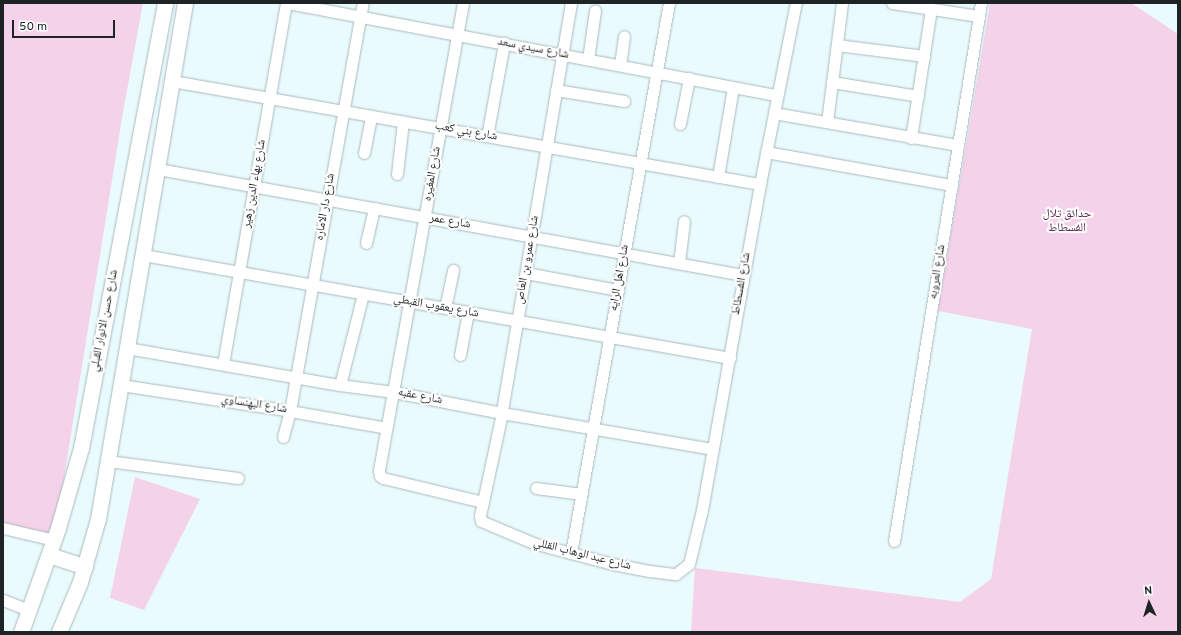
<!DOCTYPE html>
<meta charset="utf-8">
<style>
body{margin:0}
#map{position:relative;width:1181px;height:635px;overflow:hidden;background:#eafbfe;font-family:Overpass,"Noto Naskh Arabic",sans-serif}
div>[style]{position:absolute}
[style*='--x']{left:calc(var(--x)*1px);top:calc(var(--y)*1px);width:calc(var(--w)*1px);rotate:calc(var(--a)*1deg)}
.green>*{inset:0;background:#f4d2ea}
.roads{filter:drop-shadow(0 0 1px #a9b9bc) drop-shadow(0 0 1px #a9b9bc)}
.minor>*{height:11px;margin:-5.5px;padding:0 5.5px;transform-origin:5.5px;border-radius:5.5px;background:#fff}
.secondary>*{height:15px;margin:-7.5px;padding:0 7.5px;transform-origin:7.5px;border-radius:7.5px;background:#fff}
span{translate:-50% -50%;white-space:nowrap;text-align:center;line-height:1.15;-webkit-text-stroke:4px #fff;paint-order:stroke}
.street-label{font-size:12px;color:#1e2426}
.park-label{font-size:12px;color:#59294e}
.frame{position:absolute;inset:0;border:4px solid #1e2426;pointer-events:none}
.north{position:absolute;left:1129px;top:583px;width:40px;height:40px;-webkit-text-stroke:3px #fff;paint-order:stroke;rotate:356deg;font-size:11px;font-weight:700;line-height:16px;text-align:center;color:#1e2426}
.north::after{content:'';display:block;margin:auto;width:14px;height:18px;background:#1e2426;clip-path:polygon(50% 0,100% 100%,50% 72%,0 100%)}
.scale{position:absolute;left:12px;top:20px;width:103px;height:18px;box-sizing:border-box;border:2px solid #1e2426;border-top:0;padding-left:5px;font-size:12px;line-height:14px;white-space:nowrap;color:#1e2426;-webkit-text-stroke:3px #fff;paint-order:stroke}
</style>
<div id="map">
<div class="green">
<i style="clip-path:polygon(3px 3px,143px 3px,123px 112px,54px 540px,3px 528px)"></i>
<i style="clip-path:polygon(990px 3px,1131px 3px,1178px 34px,1178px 632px,691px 632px,695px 568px,960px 602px,991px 579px,1032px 329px,938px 311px)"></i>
<i style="clip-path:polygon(135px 477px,200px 499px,144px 610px,110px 598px)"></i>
</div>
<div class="roads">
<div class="minor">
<i style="--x:288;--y:3;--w:498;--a:10.7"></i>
<i style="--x:463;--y:3;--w:475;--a:100.2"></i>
<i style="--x:379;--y:471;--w:5;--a:79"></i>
<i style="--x:380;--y:476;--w:4;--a:34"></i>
<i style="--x:383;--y:478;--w:103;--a:13.5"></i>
<i style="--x:571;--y:3;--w:416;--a:99.6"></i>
<i style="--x:502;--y:413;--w:105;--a:102.1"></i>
<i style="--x:480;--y:516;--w:5;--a:79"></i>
<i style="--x:481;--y:521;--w:56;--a:22.9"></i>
<i style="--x:533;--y:543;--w:83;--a:14.7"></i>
<i style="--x:613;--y:564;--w:38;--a:11"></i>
<i style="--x:650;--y:571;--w:26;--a:7"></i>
<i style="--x:676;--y:574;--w:16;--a:-38"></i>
<i style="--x:689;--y:564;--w:56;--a:-76.5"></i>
<i style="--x:702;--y:510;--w:331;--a:-79.9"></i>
<i style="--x:760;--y:184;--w:185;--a:-78.8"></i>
<i style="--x:892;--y:3;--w:88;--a:8.5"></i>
<i style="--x:837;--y:45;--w:88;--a:7.2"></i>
<i style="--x:588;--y:59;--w:49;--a:-81.7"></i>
<i style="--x:620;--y:65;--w:29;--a:-82"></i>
<i style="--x:172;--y:81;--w:597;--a:9.94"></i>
<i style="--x:832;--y:82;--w:87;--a:9.2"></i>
<i style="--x:556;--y:90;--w:69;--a:9.2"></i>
<i style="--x:774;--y:113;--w:187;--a:9.9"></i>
<i style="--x:827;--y:122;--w:120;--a:-82.8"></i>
<i style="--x:680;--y:124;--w:47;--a:-78.9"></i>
<i style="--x:487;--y:136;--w:95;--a:-79.6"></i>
<i style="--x:911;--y:138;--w:131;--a:-81.2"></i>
<i style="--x:766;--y:152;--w:189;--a:10.1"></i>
<i style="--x:364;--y:153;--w:38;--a:-79"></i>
<i style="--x:158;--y:169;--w:595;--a:10.27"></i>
<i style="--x:397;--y:174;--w:53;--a:-83.5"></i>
<i style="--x:718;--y:177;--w:91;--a:-80.5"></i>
<i style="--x:366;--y:243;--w:36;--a:-77"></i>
<i style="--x:143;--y:255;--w:596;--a:9.95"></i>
<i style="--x:679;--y:263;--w:42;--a:-83.2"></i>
<i style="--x:526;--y:273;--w:94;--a:10.5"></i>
<i style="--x:445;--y:308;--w:39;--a:-78"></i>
<i style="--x:127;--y:348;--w:216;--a:9.9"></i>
<i style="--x:340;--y:385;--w:54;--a:7.4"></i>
<i style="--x:394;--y:392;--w:110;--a:11"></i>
<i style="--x:502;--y:413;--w:213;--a:9.7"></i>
<i style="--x:460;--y:355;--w:44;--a:-79.5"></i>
<i style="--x:223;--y:364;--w:366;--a:-80.1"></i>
<i style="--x:121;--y:385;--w:171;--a:8.7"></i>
<i style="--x:290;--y:411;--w:98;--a:9.9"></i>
<i style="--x:340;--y:385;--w:94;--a:-75.8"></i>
<i style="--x:283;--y:437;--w:27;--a:-75"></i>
<i style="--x:290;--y:411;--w:414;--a:-79.9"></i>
<i style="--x:108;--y:461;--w:131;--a:7.5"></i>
<i style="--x:536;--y:488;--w:46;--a:7.4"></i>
<i style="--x:3;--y:528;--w:52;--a:13.2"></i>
<i style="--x:894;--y:541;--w:545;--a:-80.81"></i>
<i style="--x:571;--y:553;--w:559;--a:-79.9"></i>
<i style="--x:3;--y:600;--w:28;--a:21"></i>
</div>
<div class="secondary">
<i style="--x:49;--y:555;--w:38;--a:18"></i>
<i style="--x:21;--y:632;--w:110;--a:-70.4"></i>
<i style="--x:58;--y:528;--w:83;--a:-74"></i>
<i style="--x:81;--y:448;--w:453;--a:-79.3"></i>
<i style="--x:59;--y:632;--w:54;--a:-67.2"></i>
<i style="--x:80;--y:582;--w:66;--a:-74.1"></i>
<i style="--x:98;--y:519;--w:523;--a:-80.43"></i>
</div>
</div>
<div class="street-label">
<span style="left:533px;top:49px;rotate:11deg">شارع سيدي سعد</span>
<span style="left:466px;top:132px;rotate:10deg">شارع بني كعب</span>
<span style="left:433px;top:174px;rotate:-80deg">شارع المغيره</span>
<span style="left:255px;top:184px;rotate:-80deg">شارع بهاء الدين زهير</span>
<span style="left:326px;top:207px;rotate:-80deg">شارع دار الاماره</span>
<span style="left:450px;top:222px;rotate:10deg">شارع عمر</span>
<span style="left:528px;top:260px;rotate:-80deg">شارع عمرو بن العاص</span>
<span style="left:938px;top:272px;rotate:-81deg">شارع العروبه</span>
<span style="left:620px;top:278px;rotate:-80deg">شارع اهل الرايه</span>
<span style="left:742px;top:284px;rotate:-80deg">شارع الفسطاط</span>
<span style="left:436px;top:307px;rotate:10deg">شارع يعقوب القبطي</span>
<span style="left:105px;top:321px;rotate:-79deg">شارع حسن الانوار القبلي</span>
<span style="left:420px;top:397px;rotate:11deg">شارع عقبه</span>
<span style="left:254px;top:405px;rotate:9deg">شارع البهنساوي</span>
<span style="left:582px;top:555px;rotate:14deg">شارع عبد الوهاب القللي</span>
</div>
<div class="park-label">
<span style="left:1067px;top:222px">حدائق تلال<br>الفسطاط</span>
</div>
<div class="frame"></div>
<div class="north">N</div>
<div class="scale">50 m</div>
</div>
